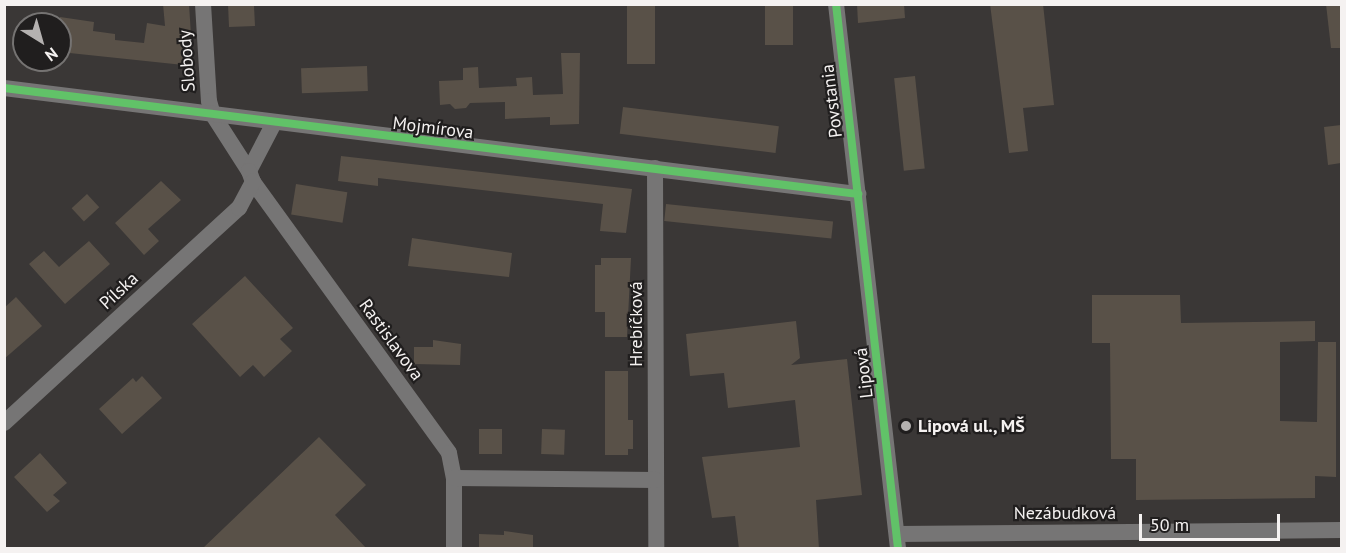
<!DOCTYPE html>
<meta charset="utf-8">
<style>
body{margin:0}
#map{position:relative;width:1346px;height:553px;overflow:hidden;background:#3a3736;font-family:"PT Sans",sans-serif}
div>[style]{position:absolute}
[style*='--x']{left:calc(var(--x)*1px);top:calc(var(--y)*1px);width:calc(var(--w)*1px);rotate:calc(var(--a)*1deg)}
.building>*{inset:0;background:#595148;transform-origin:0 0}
.minor>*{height:16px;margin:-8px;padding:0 8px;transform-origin:8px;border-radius:8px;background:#767575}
.cycleway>*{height:8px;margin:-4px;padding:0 4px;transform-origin:4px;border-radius:4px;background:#61c268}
.dots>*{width:16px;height:16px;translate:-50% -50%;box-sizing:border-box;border:3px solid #201e1e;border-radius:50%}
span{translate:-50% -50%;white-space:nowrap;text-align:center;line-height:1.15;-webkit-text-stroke:4.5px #201e1e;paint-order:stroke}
.street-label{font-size:18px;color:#f5f2f1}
.poi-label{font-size:18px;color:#f5f2f1;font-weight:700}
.left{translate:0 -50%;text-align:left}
.frame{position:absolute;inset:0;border:6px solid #f5f2f1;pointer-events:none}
.north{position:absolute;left:12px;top:12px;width:60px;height:60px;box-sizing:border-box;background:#201e1e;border:2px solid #757372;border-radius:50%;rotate:143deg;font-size:16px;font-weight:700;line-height:24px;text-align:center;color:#f5f2f1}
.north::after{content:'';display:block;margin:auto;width:21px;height:27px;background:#b4b1b0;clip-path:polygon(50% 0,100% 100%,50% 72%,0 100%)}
.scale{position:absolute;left:1139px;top:514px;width:141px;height:27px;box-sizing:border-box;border:3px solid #f5f2f1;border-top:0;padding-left:8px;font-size:18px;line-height:21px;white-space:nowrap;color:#f5f2f1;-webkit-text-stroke:4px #201e1e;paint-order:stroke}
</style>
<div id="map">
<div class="building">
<i style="clip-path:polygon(163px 4px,189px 4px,193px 66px,60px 52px,60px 17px,94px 22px,93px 31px,115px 34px,115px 40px,144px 43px,147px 23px,165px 26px)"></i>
<i style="clip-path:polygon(228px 4px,254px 6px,255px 26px,229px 27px)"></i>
<i style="left:627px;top:4px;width:28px;height:60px"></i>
<i style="left:765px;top:4px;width:28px;height:41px"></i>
<i style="clip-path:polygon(857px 4px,904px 4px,905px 18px,858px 23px)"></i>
<i style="clip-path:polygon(990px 4px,1043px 4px,1054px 105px,1023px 108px,1028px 151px,1009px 153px)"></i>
<i style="clip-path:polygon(1326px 4px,1341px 4px,1341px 48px,1331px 48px)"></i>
<i style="clip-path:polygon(561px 53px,580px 53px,579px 124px,550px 125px,550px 117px,505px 119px,505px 102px,470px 103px,466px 108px,455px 109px,450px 104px,440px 105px,439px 81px,463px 80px,463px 68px,478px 67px,479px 88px,517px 86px,516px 78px,532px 77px,533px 95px,563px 94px)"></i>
<i style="left:367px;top:66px;width:25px;height:66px;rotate:88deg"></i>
<i style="left:915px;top:76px;width:93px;height:21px;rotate:84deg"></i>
<i style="left:623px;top:107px;width:157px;height:27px;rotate:7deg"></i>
<i style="clip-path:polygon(1341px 125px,1341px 163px,1328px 165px,1324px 127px)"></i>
<i style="clip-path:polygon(341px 156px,632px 189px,626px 233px,600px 231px,603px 204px,378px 178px,378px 186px,338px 181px)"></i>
<i style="clip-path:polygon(161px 181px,181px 200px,148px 229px,159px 241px,144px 255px,115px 223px)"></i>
<i style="left:296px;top:184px;width:52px;height:31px;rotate:9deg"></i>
<i style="left:87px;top:194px;width:18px;height:21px;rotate:47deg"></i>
<i style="left:666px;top:204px;width:168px;height:17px;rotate:6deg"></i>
<i style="clip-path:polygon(412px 238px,512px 253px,509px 277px,408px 266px)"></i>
<i style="clip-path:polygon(89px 241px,110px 264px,65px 304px,29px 264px,44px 251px,59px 267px)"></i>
<i style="clip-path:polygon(601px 258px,631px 258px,627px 337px,605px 337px,605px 312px,595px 312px,595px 265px,601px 265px)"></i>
<i style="clip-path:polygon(245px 276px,293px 328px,280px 339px,292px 351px,264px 377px,253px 365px,240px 377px,192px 324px)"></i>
<i style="clip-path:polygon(1092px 295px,1180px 295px,1181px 323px,1315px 321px,1315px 341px,1280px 342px,1280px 421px,1317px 422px,1318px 342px,1336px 342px,1336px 477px,1315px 476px,1315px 498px,1136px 500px,1136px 459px,1111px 459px,1110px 343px,1092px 343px)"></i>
<i style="clip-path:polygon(16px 297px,42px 326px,4px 359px,4px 308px)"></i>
<i style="clip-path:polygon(796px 321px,800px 358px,791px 365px,847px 359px,862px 495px,816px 500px,819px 549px,739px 549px,735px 516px,712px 518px,702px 457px,800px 447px,795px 400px,728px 408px,724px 373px,690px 376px,686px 334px)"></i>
<i style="clip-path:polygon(433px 340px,461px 344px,460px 365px,414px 364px,414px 347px,433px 347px)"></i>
<i style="clip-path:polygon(605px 371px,628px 371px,628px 420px,633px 420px,633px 449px,628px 449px,628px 455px,605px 455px)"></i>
<i style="clip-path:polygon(142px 376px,162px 398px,122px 434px,99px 409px,133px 378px,136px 382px)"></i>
<i style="left:479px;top:429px;width:23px;height:25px"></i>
<i style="left:542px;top:429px;width:23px;height:25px;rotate:2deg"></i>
<i style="clip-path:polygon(319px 437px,366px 485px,335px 515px,367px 549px,202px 549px)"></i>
<i style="clip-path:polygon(40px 453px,67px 483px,53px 495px,60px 501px,47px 512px,14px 477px)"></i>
<i style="clip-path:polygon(504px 531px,533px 535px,533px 549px,479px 549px,479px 534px,504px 535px)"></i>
</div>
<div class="minor">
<i style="--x:203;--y:4;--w:97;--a:86.5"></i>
<i style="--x:209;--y:101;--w:15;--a:74"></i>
<i style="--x:213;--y:115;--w:67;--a:57.3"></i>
<i style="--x:836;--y:4;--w:548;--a:83.5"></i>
<i style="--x:4;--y:88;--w:861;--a:7.08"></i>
<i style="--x:274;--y:123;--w:54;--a:117.5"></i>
<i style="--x:249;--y:171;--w:12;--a:70"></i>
<i style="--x:253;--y:182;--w:334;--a:54.1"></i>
<i style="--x:449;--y:453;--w:25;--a:79"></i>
<i style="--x:454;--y:478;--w:70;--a:90"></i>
<i style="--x:655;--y:168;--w:380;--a:89.8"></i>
<i style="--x:4;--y:423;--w:319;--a:-42.5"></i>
<i style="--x:239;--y:208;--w:30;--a:-62"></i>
<i style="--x:454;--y:478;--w:202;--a:0.6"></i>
<i style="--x:897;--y:534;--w:445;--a:-0.5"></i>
</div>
<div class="cycleway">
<i style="--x:836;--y:4;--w:548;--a:83.5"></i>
<i style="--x:4;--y:88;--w:861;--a:7.08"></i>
</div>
<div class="dots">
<i style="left:906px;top:426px;background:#b4b1b0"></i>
</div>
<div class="street-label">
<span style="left:187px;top:61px;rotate:-94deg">Slobody</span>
<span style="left:832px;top:101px;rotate:-97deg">Povstania</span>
<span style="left:433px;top:128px;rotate:7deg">Mojmírova</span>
<span style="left:119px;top:291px;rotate:-43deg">Pílska</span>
<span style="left:636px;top:324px;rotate:-90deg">Hrebíčková</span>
<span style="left:391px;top:340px;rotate:54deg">Rastislavova</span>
<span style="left:864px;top:373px;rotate:-97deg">Lipová</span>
<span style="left:1065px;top:513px">Nezábudková</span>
</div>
<div class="poi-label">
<span class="left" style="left:918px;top:426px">Lipová ul., MŠ</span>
</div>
<div class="frame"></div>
<div class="north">N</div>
<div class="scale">50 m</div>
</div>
